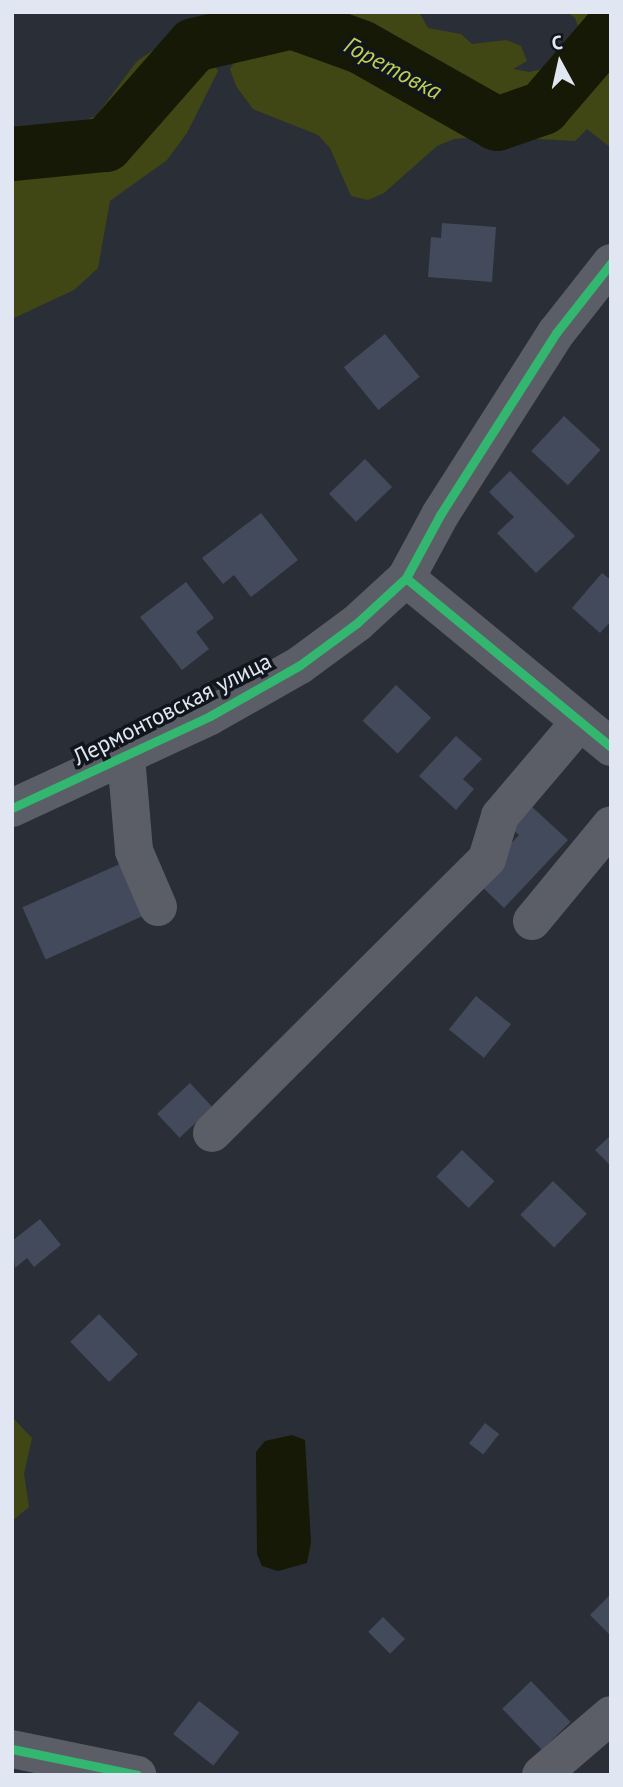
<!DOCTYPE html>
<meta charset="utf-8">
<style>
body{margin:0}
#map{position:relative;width:623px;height:1787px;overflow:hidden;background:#2a2e37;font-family:"PT Sans",sans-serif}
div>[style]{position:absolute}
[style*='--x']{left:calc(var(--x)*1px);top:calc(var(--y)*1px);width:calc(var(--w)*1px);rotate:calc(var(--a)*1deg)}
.green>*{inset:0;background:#404614}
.water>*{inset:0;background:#151905}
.river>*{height:54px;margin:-27px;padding:0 27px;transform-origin:27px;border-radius:27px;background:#151905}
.building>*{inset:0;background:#424a5b;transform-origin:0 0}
.minor>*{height:38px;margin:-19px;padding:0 19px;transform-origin:19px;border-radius:19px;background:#5b5e66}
.cycleway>*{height:9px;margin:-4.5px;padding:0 4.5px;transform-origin:4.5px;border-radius:4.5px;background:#33b770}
span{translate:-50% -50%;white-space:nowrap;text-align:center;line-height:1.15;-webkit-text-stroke:7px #11151c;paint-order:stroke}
.street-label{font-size:23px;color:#e1e7f2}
.water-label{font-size:24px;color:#c0d056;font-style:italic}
.frame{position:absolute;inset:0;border:14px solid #e1e7f2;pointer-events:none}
.north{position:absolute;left:525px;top:28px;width:70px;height:70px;-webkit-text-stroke:5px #11151c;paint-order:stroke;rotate:352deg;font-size:19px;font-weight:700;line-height:28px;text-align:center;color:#e1e7f2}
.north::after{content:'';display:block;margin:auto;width:24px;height:32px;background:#e1e7f2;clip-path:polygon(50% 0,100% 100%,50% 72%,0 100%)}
</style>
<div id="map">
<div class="green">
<i style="clip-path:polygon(264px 12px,419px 12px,428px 28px,461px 34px,472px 44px,506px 40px,521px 46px,527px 61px,513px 69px,529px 72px,562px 65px,575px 53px,581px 35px,575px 18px,567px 12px,611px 12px,611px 148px,587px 129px,575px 141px,488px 136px,454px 139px,437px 146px,384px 193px,368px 200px,351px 196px,330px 148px,318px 135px,253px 109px,236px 86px,230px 69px)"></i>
<i style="clip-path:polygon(201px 40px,218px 71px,187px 133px,167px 160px,110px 201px,98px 268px,74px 290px,12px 319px,12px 139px,62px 129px,96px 116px,137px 61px,165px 42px)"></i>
<i style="clip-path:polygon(12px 1417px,32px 1438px,24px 1474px,29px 1507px,12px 1521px)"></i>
</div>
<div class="water">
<i style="clip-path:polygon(292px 1435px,305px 1440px,311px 1542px,307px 1563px,278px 1571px,262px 1566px,257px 1554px,256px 1452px,265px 1441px)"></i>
</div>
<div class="river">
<i style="--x:12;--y:154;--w:94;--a:-5.5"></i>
<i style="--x:106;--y:145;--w:133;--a:-48.7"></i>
<i style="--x:194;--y:45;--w:101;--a:-13.2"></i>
<i style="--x:292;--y:22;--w:73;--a:19.9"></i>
<i style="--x:361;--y:47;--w:156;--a:29.5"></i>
<i style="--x:497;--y:124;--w:49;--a:-19.2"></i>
<i style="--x:543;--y:108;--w:104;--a:-49.3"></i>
</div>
<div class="building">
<i style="clip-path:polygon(442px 223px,496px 227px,492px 282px,428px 277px,431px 237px,441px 238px)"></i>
<i style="left:385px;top:334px;width:55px;height:53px;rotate:51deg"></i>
<i style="left:564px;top:416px;width:50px;height:48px;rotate:43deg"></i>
<i style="left:365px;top:459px;width:39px;height:50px;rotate:46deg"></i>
<i style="clip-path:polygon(510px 471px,575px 536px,536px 573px,497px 533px,514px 517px,489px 492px)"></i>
<i style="clip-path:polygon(261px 513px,298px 560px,251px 597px,234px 575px,223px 584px,202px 558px)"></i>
<i style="clip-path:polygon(602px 573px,611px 580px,611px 621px,600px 633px,572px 608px)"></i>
<i style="clip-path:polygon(186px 582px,214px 618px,196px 632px,209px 649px,182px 670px,140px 617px)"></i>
<i style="left:396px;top:685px;width:48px;height:49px;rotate:43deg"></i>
<i style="clip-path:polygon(456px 736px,482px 759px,463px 779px,474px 789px,456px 810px,419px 776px)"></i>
<i style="clip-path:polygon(529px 804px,568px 840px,504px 908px,476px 881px,519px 835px,509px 826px)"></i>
<i style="left:122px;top:863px;width:57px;height:109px;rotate:66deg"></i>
<i style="left:476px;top:996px;width:45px;height:43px;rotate:39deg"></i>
<i style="left:190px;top:1083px;width:33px;height:45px;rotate:47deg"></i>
<i style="clip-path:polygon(611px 1135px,611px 1166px,595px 1150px)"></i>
<i style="left:462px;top:1150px;width:45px;height:37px;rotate:44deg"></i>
<i style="left:553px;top:1181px;width:47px;height:47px;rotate:44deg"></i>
<i style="clip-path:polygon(40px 1219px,61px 1245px,34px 1267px,27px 1258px,15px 1268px,12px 1241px)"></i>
<i style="left:99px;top:1314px;width:56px;height:40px;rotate:46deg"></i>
<i style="left:485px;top:1423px;width:18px;height:26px;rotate:38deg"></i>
<i style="clip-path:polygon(611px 1594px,611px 1636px,590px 1615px)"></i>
<i style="left:383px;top:1617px;width:31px;height:21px;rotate:45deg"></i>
<i style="left:531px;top:1681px;width:57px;height:40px;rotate:46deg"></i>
<i style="left:199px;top:1701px;width:51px;height:42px;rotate:38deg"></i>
</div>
<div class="minor">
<i style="--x:406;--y:578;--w:266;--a:39.5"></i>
<i style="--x:126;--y:757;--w:94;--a:85.1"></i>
<i style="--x:134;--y:851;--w:61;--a:66.8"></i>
<i style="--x:12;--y:808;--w:218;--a:-24.9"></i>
<i style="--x:210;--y:716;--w:103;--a:-29.5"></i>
<i style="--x:300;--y:665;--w:71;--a:-36.4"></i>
<i style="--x:357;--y:623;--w:67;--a:-42.6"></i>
<i style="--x:406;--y:578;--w:72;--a:-61.6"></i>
<i style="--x:440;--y:515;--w:216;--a:-57.5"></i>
<i style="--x:556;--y:333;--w:89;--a:-51.8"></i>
<i style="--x:532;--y:921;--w:124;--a:-50.5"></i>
<i style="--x:212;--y:1133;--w:388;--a:-44.9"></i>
<i style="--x:487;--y:859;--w:45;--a:-73.2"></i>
<i style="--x:500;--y:816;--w:122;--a:-49.7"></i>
<i style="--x:12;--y:1749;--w:128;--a:11.7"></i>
<i style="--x:541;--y:1775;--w:92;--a:-40.6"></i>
</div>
<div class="cycleway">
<i style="--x:406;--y:578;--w:266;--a:39.5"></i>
<i style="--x:12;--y:808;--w:218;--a:-24.9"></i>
<i style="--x:210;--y:716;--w:103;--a:-29.5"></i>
<i style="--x:300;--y:665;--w:71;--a:-36.4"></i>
<i style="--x:357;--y:623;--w:67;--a:-42.6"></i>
<i style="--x:406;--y:578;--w:72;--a:-61.6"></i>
<i style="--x:440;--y:515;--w:216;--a:-57.5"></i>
<i style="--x:556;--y:333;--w:89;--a:-51.8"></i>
<i style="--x:12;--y:1749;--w:128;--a:11.7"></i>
</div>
<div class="street-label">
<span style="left:172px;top:709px;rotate:-27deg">Лермонтовская улица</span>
</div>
<div class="water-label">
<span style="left:393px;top:68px;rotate:28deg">Горетовка</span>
</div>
<div class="frame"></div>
<div class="north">С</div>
</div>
